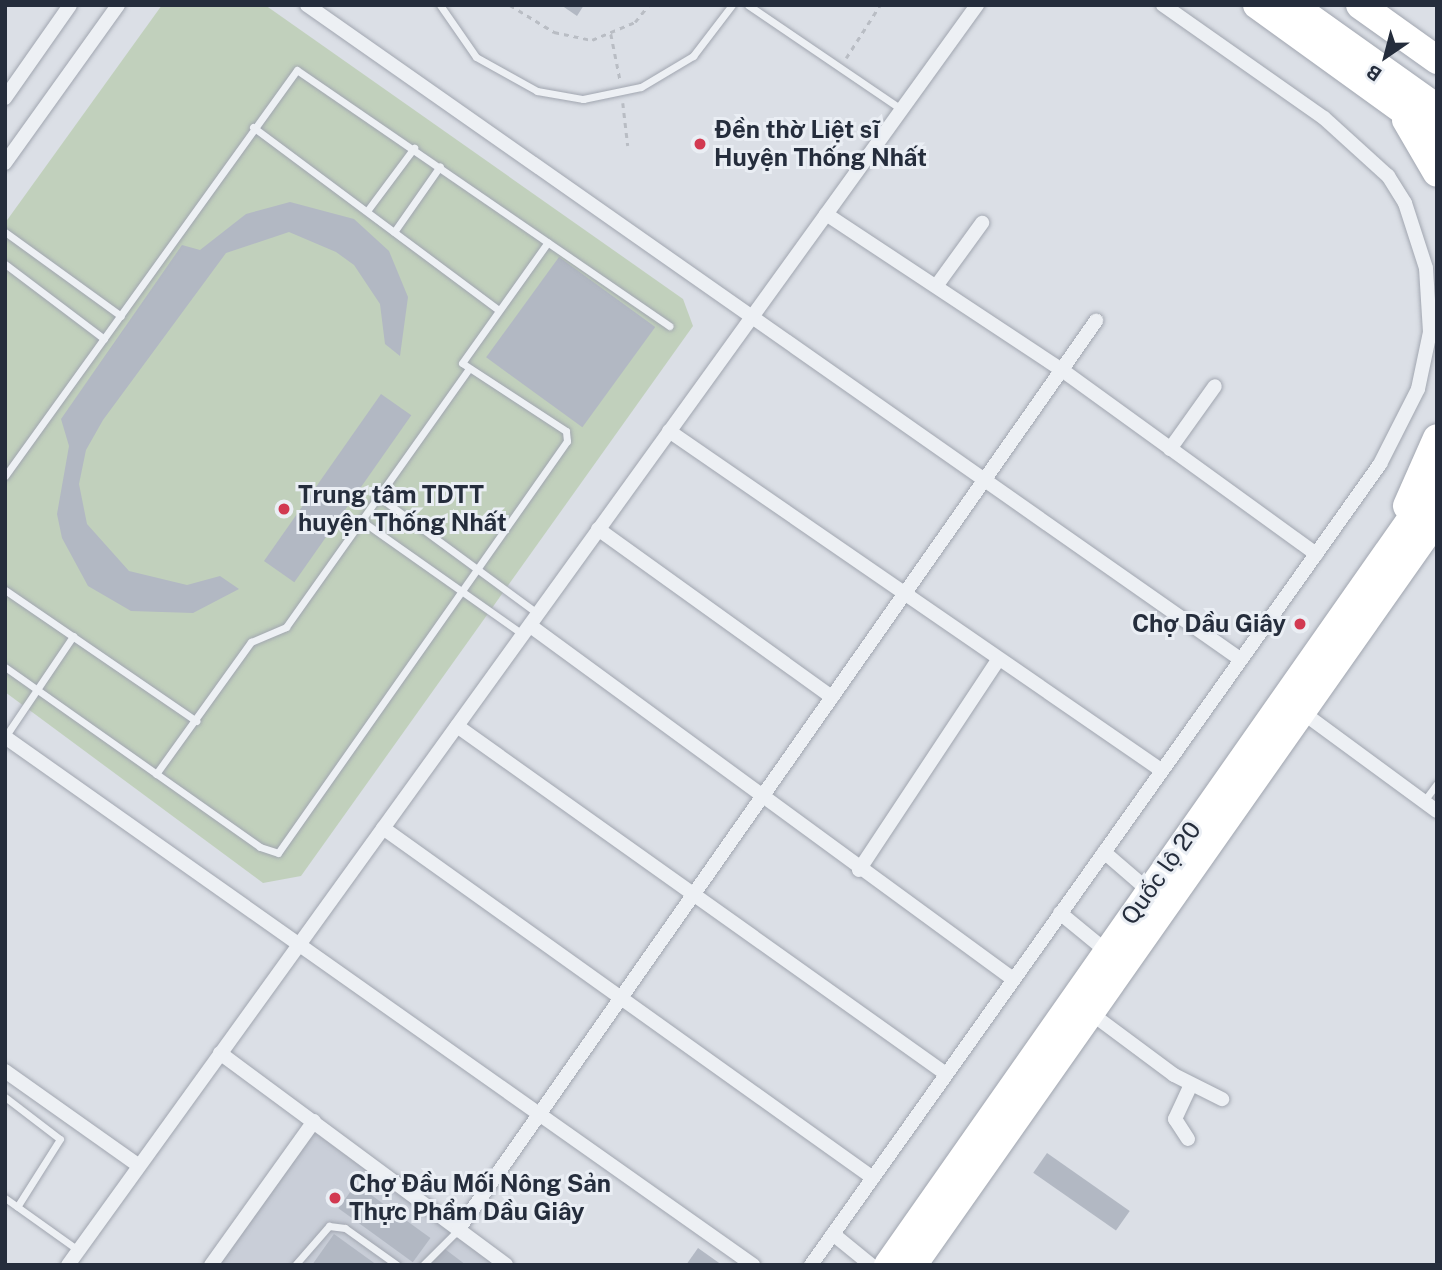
<!DOCTYPE html>
<meta charset="utf-8">
<style>
body{margin:0}
#map{position:relative;width:1442px;height:1270px;overflow:hidden;background:#dbdfe6;font-family:"Public Sans",sans-serif}
div>[style]{position:absolute}
[style*='--x']{left:calc(var(--x)*1px);top:calc(var(--y)*1px);width:calc(var(--w)*1px);rotate:calc(var(--a)*1deg)}
.built>*{inset:0;background:#c9ced8}
.green>*{inset:0;background:#c1d0bc}
.building>*{inset:0;background:#b2b8c3;transform-origin:0 0}
.path>*{height:2.5px;margin-top:-1.25px;transform-origin:0;background:repeating-linear-gradient(90deg,#b9bdc4 0 5px,transparent 0 10px)}
.roads{filter:drop-shadow(0 0 2px #a1a6b0) drop-shadow(0 0 2px #a1a6b0)}
.lane>*{height:7px;margin:-3.5px;padding:0 3.5px;transform-origin:3.5px;border-radius:3.5px;background:#edf0f4}
.street>*{height:14px;margin:-7px;padding:0 7px;transform-origin:7px;border-radius:7px;background:#edf0f4}
.highway>*{height:28px;margin:-14px;padding:0 14px;transform-origin:14px;border-radius:14px;background:#fff}
.dots>*{width:19px;height:19px;translate:-50% -50%;box-sizing:border-box;border:4px solid #eaeef4;border-radius:50%}
span{translate:-50% -50%;white-space:nowrap;text-align:center;line-height:1.15;-webkit-text-stroke:6px #eaeef4;paint-order:stroke}
.poi-label{font-size:24px;color:#252d3c;font-weight:700}
.left{translate:0 -50%;text-align:left}
.right{translate:-100% -50%;text-align:right}
.street-label{font-size:24px;color:#252d3c}
.frame{position:absolute;inset:0;border:7px solid #252d3c;pointer-events:none}
.north{position:absolute;left:1351px;top:21px;width:70px;height:70px;-webkit-text-stroke:5px #eaeef4;paint-order:stroke;rotate:215deg;font-size:19px;font-weight:700;line-height:28px;text-align:center;color:#252d3c}
.north::after{content:'';display:block;margin:auto;width:24px;height:32px;background:#252d3c;clip-path:polygon(50% 0,100% 100%,50% 72%,0 100%)}
</style>
<div id="map">
<div class="built">
<i style="clip-path:polygon(314px 1132px,497px 1265px,215px 1265px)"></i>
</div>
<div class="green">
<i style="clip-path:polygon(162px 5px,265px 5px,683px 299px,693px 326px,301px 876px,263px 883px,5px 692px,5px 223px)"></i>
</div>
<div class="building">
<i style="clip-path:polygon(561px 5px,584px 5px,577px 16px)"></i>
<i style="clip-path:polygon(290px 202px,354px 219px,389px 251px,408px 297px,400px 356px,385px 344px,380px 304px,354px 265px,336px 252px,289px 232px,226px 253px,103px 420px,86px 450px,79px 484px,87px 524px,129px 571px,187px 585px,220px 576px,239px 589px,193px 613px,131px 611px,88px 586px,62px 538px,57px 514px,69px 446px,61px 419px,182px 245px,200px 250px,246px 214px)"></i>
<i style="left:559px;top:257px;width:119px;height:124px;rotate:36deg"></i>
<i style="left:381px;top:394px;width:37px;height:204px;rotate:35deg"></i>
<i style="left:1047px;top:1153px;width:101px;height:24px;rotate:35deg"></i>
<i style="left:356px;top:1184px;width:92px;height:30px;rotate:36deg"></i>
<i style="clip-path:polygon(334px 1234px,377px 1265px,312px 1265px)"></i>
<i style="clip-path:polygon(441px 1246px,466px 1265px,427px 1265px)"></i>
<i style="clip-path:polygon(698px 1248px,722px 1265px,686px 1265px)"></i>
</div>
<div class="path">
<i style="--x:510;--y:5;--w:52;--a:31.5"></i>
<i style="--x:554;--y:32;--w:39;--a:12"></i>
<i style="--x:592;--y:40;--w:47;--a:-22.7"></i>
<i style="--x:635;--y:22;--w:22;--a:-51"></i>
<i style="--x:611;--y:34;--w:46;--a:78.7"></i>
<i style="--x:846;--y:58;--w:63;--a:-57.3"></i>
<i style="--x:623;--y:103;--w:43;--a:83.4"></i>
</div>
<div class="roads">
<div class="lane">
<i style="--x:440;--y:5;--w:63;--a:55.3"></i>
<i style="--x:476;--y:57;--w:70;--a:29.1"></i>
<i style="--x:537;--y:91;--w:47;--a:9.9"></i>
<i style="--x:583;--y:99;--w:59;--a:-11.7"></i>
<i style="--x:641;--y:87;--w:61;--a:-30.8"></i>
<i style="--x:693;--y:56;--w:64;--a:-52.6"></i>
<i style="--x:748;--y:5;--w:185;--a:34.2"></i>
<i style="--x:253;--y:127;--w:304;--a:36.7"></i>
<i style="--x:367;--y:211;--w:79;--a:-53.3"></i>
<i style="--x:5;--y:232;--w:143;--a:35.9"></i>
<i style="--x:394;--y:232;--w:80;--a:-55.1"></i>
<i style="--x:5;--y:264;--w:124;--a:37.1"></i>
<i style="--x:5;--y:476;--w:500;--a:-54.28"></i>
<i style="--x:297;--y:70;--w:452;--a:34.5"></i>
<i style="--x:379;--y:497;--w:197;--a:36.3"></i>
<i style="--x:362;--y:521;--w:196;--a:35.2"></i>
<i style="--x:5;--y:590;--w:232;--a:34.4"></i>
<i style="--x:5;--y:667;--w:312;--a:35.2"></i>
<i style="--x:260;--y:847;--w:19;--a:18"></i>
<i style="--x:278;--y:853;--w:503;--a:-54.95"></i>
<i style="--x:567;--y:441;--w:10;--a:-96"></i>
<i style="--x:566;--y:431;--w:124;--a:-146.8"></i>
<i style="--x:462;--y:363;--w:148;--a:-54.6"></i>
<i style="--x:5;--y:737;--w:122;--a:-56"></i>
<i style="--x:156;--y:774;--w:163;--a:-54.3"></i>
<i style="--x:251;--y:642;--w:38;--a:-23"></i>
<i style="--x:286;--y:627;--w:314;--a:-54.7"></i>
<i style="--x:1424;--y:801;--w:21;--a:-53"></i>
<i style="--x:5;--y:1097;--w:69;--a:37.4"></i>
<i style="--x:60;--y:1139;--w:80;--a:122.3"></i>
<i style="--x:5;--y:1198;--w:90;--a:35.5"></i>
<i style="--x:295;--y:1265;--w:52;--a:-48.9"></i>
<i style="--x:329;--y:1226;--w:16;--a:7"></i>
<i style="--x:345;--y:1228;--w:64;--a:35.4"></i>
<i style="--x:423;--y:1265;--w:49;--a:-45"></i>
</div>
<div class="street">
<i style="--x:307;--y:5;--w:1139;--a:35.03"></i>
<i style="--x:5;--y:98;--w:113;--a:-55"></i>
<i style="--x:5;--y:163;--w:194;--a:-54.4"></i>
<i style="--x:826;--y:214;--w:283;--a:33.5"></i>
<i style="--x:1062;--y:370;--w:314;--a:35.9"></i>
<i style="--x:937;--y:285;--w:77;--a:-54"></i>
<i style="--x:669;--y:431;--w:597;--a:34.57"></i>
<i style="--x:1170;--y:449;--w:77;--a:-54.5"></i>
<i style="--x:598;--y:529;--w:288;--a:35.7"></i>
<i style="--x:532;--y:627;--w:596;--a:36.2"></i>
<i style="--x:1302;--y:712;--w:167;--a:36.3"></i>
<i style="--x:457;--y:726;--w:600;--a:35.44"></i>
<i style="--x:5;--y:737;--w:916;--a:35.22"></i>
<i style="--x:383;--y:828;--w:602;--a:35.54"></i>
<i style="--x:1104;--y:852;--w:58;--a:40.8"></i>
<i style="--x:859;--y:870;--w:252;--a:-56.5"></i>
<i style="--x:1060;--y:913;--w:65;--a:39.4"></i>
<i style="--x:1092;--y:1014;--w:102;--a:36.6"></i>
<i style="--x:1174;--y:1075;--w:54;--a:26.6"></i>
<i style="--x:220;--y:1053;--w:356;--a:36.5"></i>
<i style="--x:5;--y:1071;--w:164;--a:35.3"></i>
<i style="--x:1188;--y:1139;--w:24;--a:-123"></i>
<i style="--x:1175;--y:1119;--w:38;--a:-65"></i>
<i style="--x:458;--y:1230;--w:1111;--a:-54.94"></i>
<i style="--x:833;--y:1234;--w:49;--a:39.2"></i>
<i style="--x:68;--y:1265;--w:1554;--a:-54.19"></i>
<i style="--x:211;--y:1265;--w:177;--a:-54.4"></i>
<i style="--x:811;--y:1265;--w:983;--a:-54.61"></i>
<i style="--x:1380;--y:464;--w:84;--a:-63.1"></i>
<i style="--x:1418;--y:389;--w:58;--a:-78.1"></i>
<i style="--x:1430;--y:332;--w:64;--a:-93.6"></i>
<i style="--x:1426;--y:268;--w:68;--a:-107.9"></i>
<i style="--x:1405;--y:203;--w:32;--a:-122"></i>
<i style="--x:1388;--y:176;--w:86;--a:-137.8"></i>
<i style="--x:1324;--y:118;--w:197;--a:-144.9"></i>
</div>
<div class="highway">
<i style="--x:1257;--y:5;--w:222;--a:35.8"></i>
<i style="--x:1292;--y:5;--w:178;--a:35.4"></i>
<i style="--x:1360;--y:5;--w:95;--a:35.5"></i>
<i style="--x:1406;--y:120;--w:61;--a:59.7"></i>
<i style="--x:1407;--y:506;--w:74;--a:-66.2"></i>
<i style="--x:888;--y:1265;--w:956;--a:-54.96"></i>
<i style="--x:913;--y:1265;--w:912;--a:-54.92"></i>
</div>
</div>
<div class="dots">
<i style="left:700px;top:144px;background:#d23951"></i>
<i style="left:284px;top:509px;background:#d23951"></i>
<i style="left:1300px;top:624px;background:#d23951"></i>
<i style="left:335px;top:1198px;background:#d23951"></i>
</div>
<div class="poi-label">
<span class="left" style="left:714px;top:144px">Đền thờ Liệt sĩ<br>Huyện Thống Nhất</span>
<span class="left" style="left:298px;top:509px">Trung tâm TDTT<br>huyện Thống Nhất</span>
<span class="right" style="left:1286px;top:624px">Chợ Dầu Giây</span>
<span class="left" style="left:349px;top:1198px">Chợ Đầu Mối Nông Sản<br>Thực Phẩm Dầu Giây</span>
</div>
<div class="street-label">
<span style="left:1161px;top:873px;rotate:-55deg">Quốc lộ 20</span>
</div>
<div class="frame"></div>
<div class="north">B</div>
</div>
